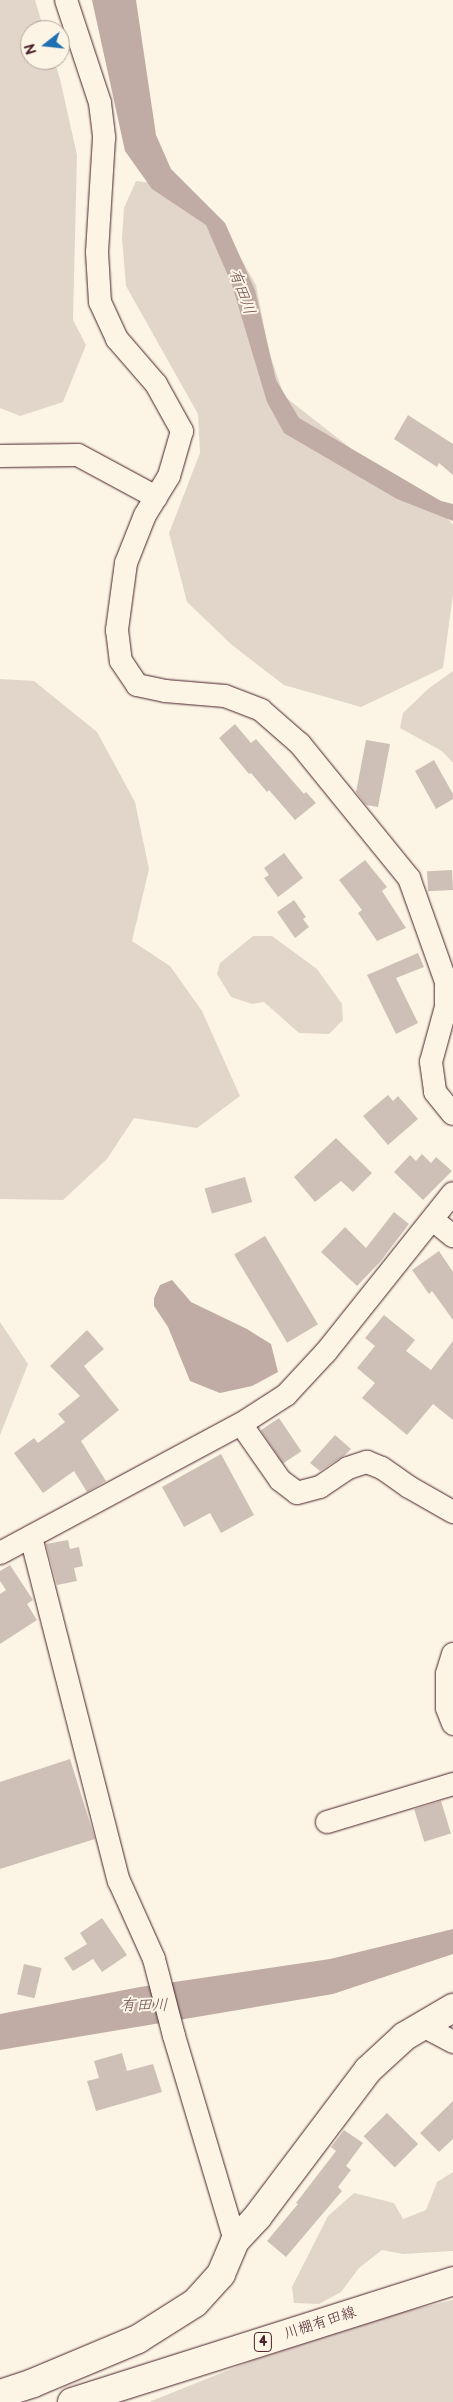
<!DOCTYPE html>
<meta charset="utf-8">
<style>
body{margin:0}
#map{position:relative;width:453px;height:2402px;overflow:hidden;background:#fcf5e5;font-family:"Balsamiq Sans","Klee One",sans-serif}
div>[style]{position:absolute}
[style*='--x']{left:calc(var(--x)*1px);top:calc(var(--y)*1px);width:calc(var(--w)*1px);rotate:calc(var(--a)*1deg)}
.green>*{inset:0;background:#e2d5ca}
.water>*{inset:0;background:#c0aca5}
.building>*{inset:0;background:#cfc0b7;transform-origin:0 0}
.roads{filter:drop-shadow(0 0 1px #4a1f2b) drop-shadow(0 0 1px #4a1f2b)}
.street>*{height:22px;margin:-11px;padding:0 11px;transform-origin:11px;border-radius:11px;background:#fcf5e5}
.secondary>*{height:28px;margin:-14px;padding:0 14px;transform-origin:14px;border-radius:14px;background:#fcf5e5}
.primary>*{height:28px;margin:-14px;padding:0 14px;transform-origin:14px;border-radius:14px;background:#fcf5e5}
span{translate:-50% -50%;white-space:nowrap;text-align:center;line-height:1.15;-webkit-text-stroke:4px #fcf5e5;paint-order:stroke}
.shield-label span{padding:1px 4px;background:#fcf5e5;border:1px solid;border-radius:4px;-webkit-text-stroke-width:0}
.shield-label{font-size:14px;color:#4a1f2b;font-weight:700}
.street-label{font-size:15px;color:#4a1f2b}
.water-label{font-size:16px;color:#6d4950;font-style:italic}
.north{position:absolute;left:20px;top:20px;width:50px;height:50px;box-sizing:border-box;background:#fcf5e5;border:1px solid #b59f9b;border-radius:50%;rotate:254deg;font-size:14px;font-weight:700;line-height:20px;text-align:center;color:#4a1f2b}
.north::after{content:'';display:block;margin:auto;width:18px;height:22px;background:#1f6fb2;clip-path:polygon(50% 0,100% 100%,50% 72%,0 100%)}
</style>
<div id="map">
<div class="green">
<i style="clip-path:polygon(0 0,35px 0,44px 30px,30px 30px,30px 60px,54px 60px,60px 79px,77px 155px,73px 320px,86px 345px,63px 402px,20px 416px,0 408px)"></i>
<i style="clip-path:polygon(136px 181px,165px 184px,239px 255px,256px 285px,269px 352px,284px 396px,386px 476px,431px 496px,453px 525px,453px 594px,443px 668px,361px 707px,284px 685px,232px 645px,187px 602px,169px 533px,200px 453px,198px 414px,126px 286px,122px 238px,124px 208px)"></i>
<i style="clip-path:polygon(453px 671px,453px 763px,442px 751px,400px 728px,403px 713px,428px 689px)"></i>
<i style="clip-path:polygon(0 679px,34px 681px,97px 732px,135px 802px,149px 869px,132px 941px,170px 966px,202px 1011px,240px 1096px,197px 1128px,134px 1118px,107px 1159px,63px 1200px,0 1199px)"></i>
<i style="clip-path:polygon(253px 936px,272px 936px,317px 969px,342px 1004px,343px 1020px,329px 1034px,299px 1033px,264px 1002px,252px 1004px,231px 997px,217px 974px,220px 963px)"></i>
<i style="clip-path:polygon(0 1322px,28px 1364px,0 1435px)"></i>
<i style="clip-path:polygon(453px 2172px,453px 2251px,403px 2254px,382px 2250px,359px 2268px,341px 2292px,319px 2304px,294px 2303px,292px 2287px,328px 2216px,354px 2193px,394px 2203px,403px 2219px,426px 2210px,437px 2182px)"></i>
<i style="clip-path:polygon(453px 2300px,453px 2402px,149px 2402px,256px 2359px,407px 2311px)"></i>
</div>
<div class="water">
<i style="clip-path:polygon(92px 0,136px 0,156px 135px,171px 169px,225px 223px,255px 290px,276px 380px,299px 418px,441px 501px,453px 504px,453px 521px,397px 499px,284px 433px,267px 402px,232px 285px,206px 225px,152px 189px,125px 151px)"></i>
<i style="clip-path:polygon(172px 1280px,191px 1302px,247px 1329px,271px 1344px,278px 1372px,252px 1386px,220px 1393px,190px 1381px,168px 1327px,154px 1306px,154px 1298px,160px 1285px)"></i>
<i style="clip-path:polygon(453px 1929px,453px 1954px,333px 1994px,0 2050px,0 2014px,140px 1987px,330px 1959px)"></i>
</div>
<div class="building">
<i style="clip-path:polygon(408px 415px,453px 444px,453px 475px,439px 463px,437px 467px,394px 439px)"></i>
<i style="clip-path:polygon(235px 724px,251px 743px,256px 739px,304px 794px,306px 792px,316px 803px,295px 820px,269px 790px,267px 792px,251px 773px,249px 774px,219px 738px)"></i>
<i style="clip-path:polygon(366px 740px,390px 744px,378px 807px,366px 805px,356px 792px)"></i>
<i style="clip-path:polygon(434px 760px,453px 794px,453px 799px,436px 809px,415px 771px)"></i>
<i style="clip-path:polygon(284px 853px,303px 878px,278px 897px,264px 878px,269px 875px,264px 868px)"></i>
<i style="clip-path:polygon(365px 860px,387px 887px,382px 891px,406px 928px,377px 941px,358px 913px,362px 910px,339px 880px)"></i>
<i style="left:452px;top:870px;width:20px;height:25px;rotate:87deg"></i>
<i style="clip-path:polygon(294px 900px,306px 917px,303px 919px,309px 927px,295px 938px,277px 912px)"></i>
<i style="clip-path:polygon(418px 953px,424px 967px,396px 978px,418px 1023px,396px 1034px,367px 975px)"></i>
<i style="clip-path:polygon(388px 1095px,393px 1101px,398px 1096px,418px 1119px,388px 1145px,363px 1116px)"></i>
<i style="clip-path:polygon(336px 1138px,372px 1173px,353px 1192px,341px 1181px,315px 1202px,294px 1177px)"></i>
<i style="clip-path:polygon(422px 1154px,431px 1163px,436px 1157px,452px 1171px,423px 1200px,394px 1172px,410px 1155px,416px 1161px)"></i>
<i style="left:245px;top:1177px;width:26px;height:42px;rotate:74deg"></i>
<i style="clip-path:polygon(394px 1212px,409px 1224px,380px 1262px,357px 1286px,321px 1252px,345px 1227px,366px 1248px)"></i>
<i style="left:265px;top:1236px;width:103px;height:36px;rotate:59deg"></i>
<i style="clip-path:polygon(439px 1251px,453px 1272px,453px 1320px,432px 1291px,429px 1294px,412px 1270px)"></i>
<i style="clip-path:polygon(384px 1315px,415px 1340px,406px 1351px,431px 1370px,453px 1341px,453px 1420px,433px 1404px,407px 1435px,362px 1398px,375px 1383px,357px 1368px,375px 1346px,365px 1338px)"></i>
<i style="clip-path:polygon(87px 1330px,104px 1349px,84px 1366px,119px 1410px,81px 1441px,106px 1481px,87px 1492px,74px 1471px,43px 1493px,14px 1453px,34px 1438px,38px 1443px,65px 1422px,58px 1414px,80px 1396px,50px 1366px)"></i>
<i style="left:279px;top:1418px;width:40px;height:22px;rotate:56deg"></i>
<i style="clip-path:polygon(335px 1435px,351px 1449px,345px 1455px,320px 1471px,310px 1463px)"></i>
<i style="clip-path:polygon(221px 1454px,254px 1515px,221px 1533px,210px 1513px,184px 1527px,162px 1487px)"></i>
<i style="clip-path:polygon(68px 1540px,70px 1549px,79px 1547px,83px 1566px,74px 1568px,77px 1581px,57px 1585px,46px 1544px)"></i>
<i style="clip-path:polygon(10px 1565px,33px 1600px,27px 1604px,37px 1620px,0 1644px,0 1594px,6px 1590px,0 1581px,0 1571px)"></i>
<i style="clip-path:polygon(70px 1759px,95px 1839px,0 1869px,0 1782px)"></i>
<i style="left:441px;top:1801px;width:34px;height:28px;rotate:73deg"></i>
<i style="clip-path:polygon(102px 1918px,127px 1955px,102px 1972px,93px 1959px,73px 1971px,64px 1958px,87px 1944px,80px 1933px)"></i>
<i style="left:24px;top:1964px;width:18px;height:31px;rotate:13deg"></i>
<i style="clip-path:polygon(122px 2053px,127px 2071px,153px 2064px,162px 2092px,96px 2111px,87px 2081px,99px 2078px,94px 2061px)"></i>
<i style="clip-path:polygon(453px 2101px,453px 2139px,439px 2152px,420px 2133px)"></i>
<i style="left:387px;top:2113px;width:44px;height:33px;rotate:45deg"></i>
<i style="clip-path:polygon(344px 2130px,363px 2143px,346px 2166px,351px 2170px,338px 2187px,342px 2191px,286px 2257px,267px 2241px,298px 2204px,296px 2203px,336px 2151px,331px 2147px)"></i>
</div>
<div class="roads">
<div class="street">
<i style="--x:66;--y:0;--w:108;--a:71.7"></i>
<i style="--x:100;--y:103;--w:35;--a:83"></i>
<i style="--x:104;--y:138;--w:114;--a:93.5"></i>
<i style="--x:97;--y:252;--w:50;--a:86.6"></i>
<i style="--x:100;--y:302;--w:41;--a:65.3"></i>
<i style="--x:117;--y:339;--w:60;--a:49.1"></i>
<i style="--x:156;--y:384;--w:54;--a:61"></i>
<i style="--x:182;--y:431;--w:47;--a:106.1"></i>
<i style="--x:169;--y:476;--w:46;--a:121.6"></i>
<i style="--x:145;--y:515;--w:52;--a:111.6"></i>
<i style="--x:126;--y:563;--w:68;--a:97.7"></i>
<i style="--x:117;--y:630;--w:31;--a:83"></i>
<i style="--x:121;--y:661;--w:29;--a:56"></i>
<i style="--x:137;--y:685;--w:29;--a:12"></i>
<i style="--x:165;--y:691;--w:60;--a:4.8"></i>
<i style="--x:225;--y:696;--w:39;--a:21"></i>
<i style="--x:261;--y:710;--w:52;--a:41.1"></i>
<i style="--x:300;--y:744;--w:173;--a:50.9"></i>
<i style="--x:409;--y:878;--w:110;--a:70.4"></i>
<i style="--x:446;--y:982;--w:25;--a:90"></i>
<i style="--x:446;--y:1007;--w:57;--a:105.3"></i>
<i style="--x:431;--y:1062;--w:30;--a:82"></i>
<i style="--x:435;--y:1092;--w:28;--a:51"></i>
<i style="--x:0;--y:456;--w:78;--a:-0.7"></i>
<i style="--x:78;--y:455;--w:89;--a:28.3"></i>
<i style="--x:433;--y:1220;--w:26;--a:39"></i>
<i style="--x:241;--y:1424;--w:68;--a:55.1"></i>
<i style="--x:280;--y:1480;--w:21;--a:37"></i>
<i style="--x:297;--y:1493;--w:24;--a:-15"></i>
<i style="--x:320;--y:1487;--w:34;--a:-34"></i>
<i style="--x:348;--y:1468;--w:20;--a:-18"></i>
<i style="--x:367;--y:1462;--w:16;--a:22"></i>
<i style="--x:382;--y:1468;--w:33;--a:35"></i>
<i style="--x:409;--y:1487;--w:51;--a:29.6"></i>
<i style="--x:31;--y:1537;--w:355;--a:75.7"></i>
<i style="--x:119;--y:1881;--w:85;--a:65.8"></i>
<i style="--x:154;--y:1959;--w:80;--a:75.4"></i>
<i style="--x:174;--y:2036;--w:214;--a:73.4"></i>
<i style="--x:0;--y:1553;--w:273;--a:-28.2"></i>
<i style="--x:241;--y:1424;--w:54;--a:-32.8"></i>
<i style="--x:286;--y:1395;--w:59;--a:-47.1"></i>
<i style="--x:326;--y:1352;--w:203;--a:-51.4"></i>
<i style="--x:453;--y:1654;--w:21;--a:107"></i>
<i style="--x:447;--y:1674;--w:34;--a:90"></i>
<i style="--x:447;--y:1708;--w:17;--a:69"></i>
<i style="--x:327;--y:1822;--w:132;--a:-16.8"></i>
<i style="--x:423;--y:2026;--w:34;--a:28"></i>
</div>
<div class="secondary">
<i style="--x:0;--y:2394;--w:35;--a:-18"></i>
<i style="--x:33;--y:2383;--w:114;--a:-22.7"></i>
<i style="--x:138;--y:2339;--w:67;--a:-32.3"></i>
<i style="--x:195;--y:2303;--w:39;--a:-48"></i>
<i style="--x:221;--y:2274;--w:36;--a:-67"></i>
<i style="--x:235;--y:2241;--w:34;--a:-47"></i>
<i style="--x:258;--y:2216;--w:183;--a:-53"></i>
<i style="--x:368;--y:2070;--w:50;--a:-42.6"></i>
<i style="--x:405;--y:2036;--w:56;--a:-30.3"></i>
</div>
<div class="primary">
<i style="--x:72;--y:2402;--w:400;--a:-17.6"></i>
</div>
</div>
<div class="shield-label">
<span style="left:263px;top:2342px">4</span>
</div>
<div class="street-label">
<span style="left:320px;top:2323px;rotate:-18deg">川棚有田線</span>
</div>
<div class="water-label">
<span style="left:241px;top:292px;rotate:70deg">有田川</span>
<span style="left:144px;top:2006px">有田川</span>
</div>
<div class="north">N</div>
</div>
